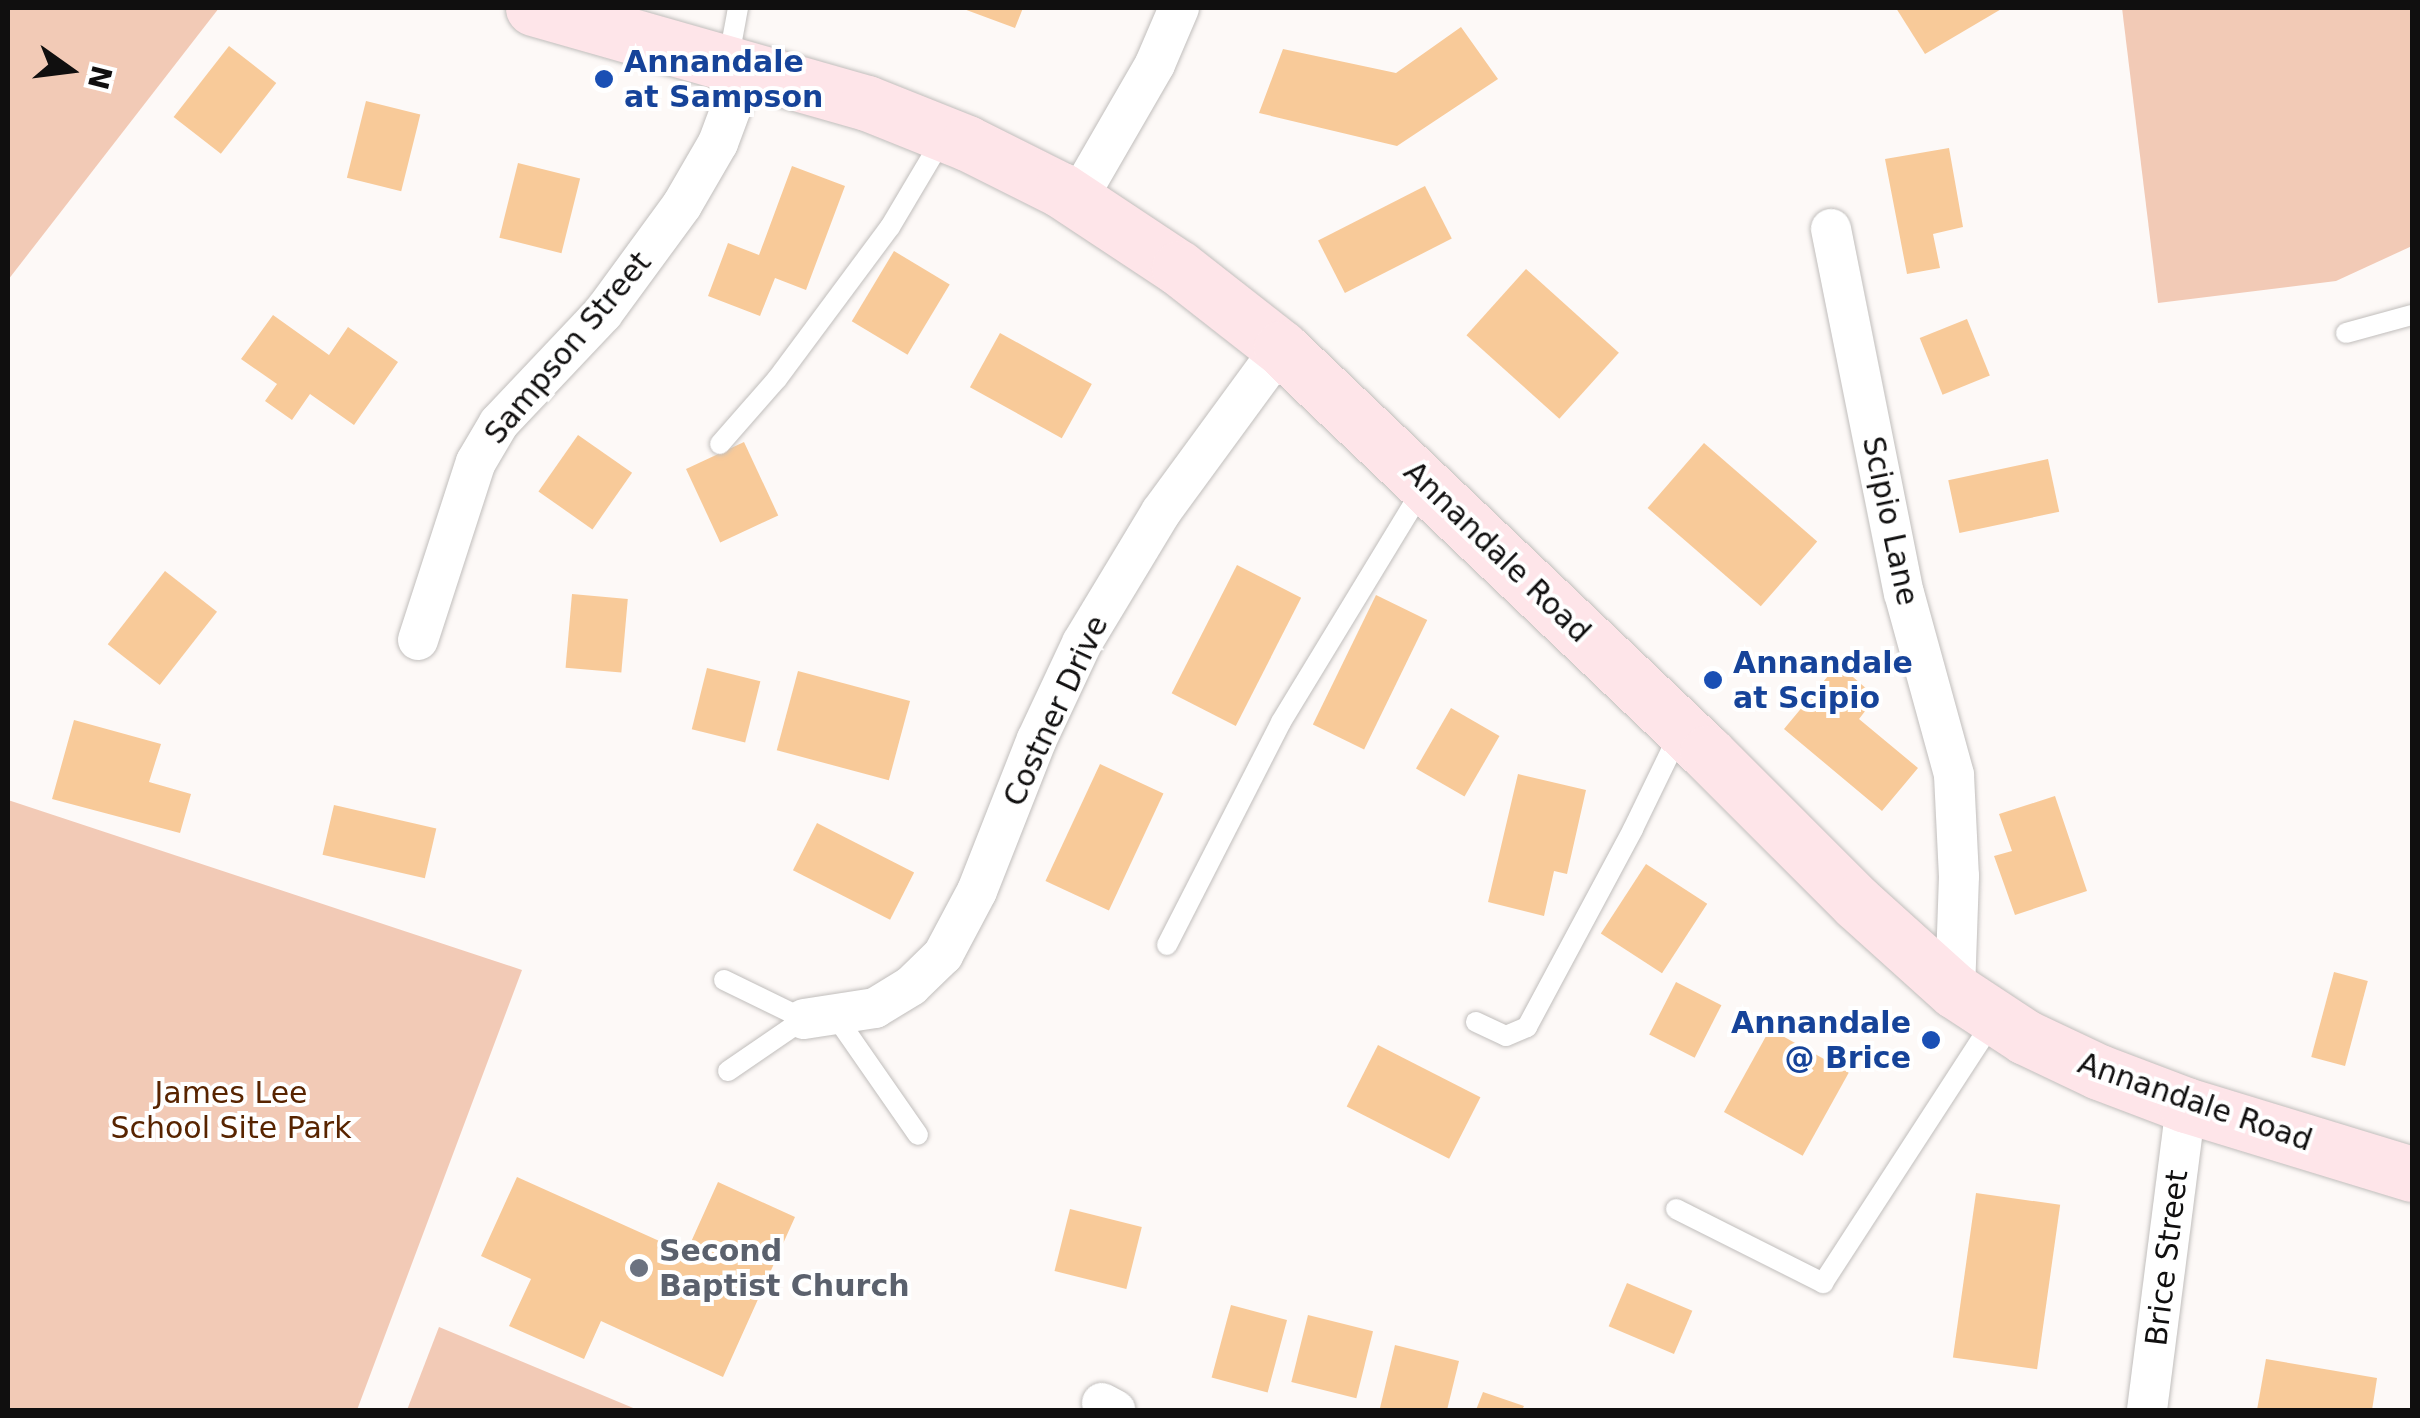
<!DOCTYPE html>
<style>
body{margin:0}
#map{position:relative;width:2420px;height:1418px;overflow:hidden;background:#fdf9f7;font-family:"DejaVu Sans",sans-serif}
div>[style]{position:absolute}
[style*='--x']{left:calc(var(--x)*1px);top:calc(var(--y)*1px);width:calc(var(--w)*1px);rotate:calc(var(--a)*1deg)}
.green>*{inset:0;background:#f2cab6}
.building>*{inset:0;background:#f8ca99;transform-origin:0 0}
.roads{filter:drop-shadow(0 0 2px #c1bebc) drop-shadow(0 0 2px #c1bebc)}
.service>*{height:20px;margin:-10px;padding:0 10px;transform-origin:10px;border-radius:10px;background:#fff}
.minor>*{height:40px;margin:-20px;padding:0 20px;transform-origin:20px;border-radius:20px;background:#fff}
.secondary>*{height:55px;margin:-27.5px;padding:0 27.5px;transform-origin:27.5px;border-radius:27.5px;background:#fee5e9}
.dots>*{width:28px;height:28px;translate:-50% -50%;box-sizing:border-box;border:5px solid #fff;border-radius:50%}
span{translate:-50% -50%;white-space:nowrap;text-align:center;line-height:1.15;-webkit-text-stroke:8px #fff;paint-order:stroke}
.transit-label{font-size:30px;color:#164399;font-weight:700}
.left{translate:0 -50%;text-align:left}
.right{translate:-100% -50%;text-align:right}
.street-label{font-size:30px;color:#100f0f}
.park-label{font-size:30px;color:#582400}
.worship-label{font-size:30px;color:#5b616d;font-weight:700}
.frame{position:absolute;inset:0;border:10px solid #100f0f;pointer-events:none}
.north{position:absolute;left:20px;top:20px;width:100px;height:100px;-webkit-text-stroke:8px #fff;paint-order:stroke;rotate:104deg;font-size:28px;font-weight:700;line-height:40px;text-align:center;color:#100f0f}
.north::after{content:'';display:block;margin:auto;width:35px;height:45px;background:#100f0f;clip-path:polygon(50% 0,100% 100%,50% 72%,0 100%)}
</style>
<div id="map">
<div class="green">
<i style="clip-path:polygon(8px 8px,219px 8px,8px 280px)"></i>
<i style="clip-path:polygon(2122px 8px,2412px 8px,2412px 246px,2336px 281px,2158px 303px)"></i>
<i style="clip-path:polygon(8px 800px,522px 970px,357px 1410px,8px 1410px)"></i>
<i style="clip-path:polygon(439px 1327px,638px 1410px,407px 1410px)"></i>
</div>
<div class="building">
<i style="clip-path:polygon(961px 8px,1023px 8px,1015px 28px)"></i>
<i style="clip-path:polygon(1896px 8px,2003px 8px,1925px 54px)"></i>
<i style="clip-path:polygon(1461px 27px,1498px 79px,1397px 146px,1259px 113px,1283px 49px,1396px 73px)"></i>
<i style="left:229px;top:46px;width:60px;height:90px;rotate:38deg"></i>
<i style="left:366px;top:101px;width:56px;height:79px;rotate:14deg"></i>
<i style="clip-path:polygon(1949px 148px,1963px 227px,1933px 234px,1940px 268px,1907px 274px,1885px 159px)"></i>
<i style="left:518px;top:163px;width:64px;height:77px;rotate:14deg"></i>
<i style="clip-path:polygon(792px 166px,845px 186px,806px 290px,775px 278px,760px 316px,708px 296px,728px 243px,759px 255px)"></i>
<i style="left:1425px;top:186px;width:59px;height:120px;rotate:63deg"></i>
<i style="left:894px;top:251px;width:65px;height:82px;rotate:31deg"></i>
<i style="left:1526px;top:269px;width:125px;height:89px;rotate:42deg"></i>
<i style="clip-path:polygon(273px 315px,329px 355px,348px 327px,398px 362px,354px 425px,310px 394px,292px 420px,265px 401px,277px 384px,241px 359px)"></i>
<i style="left:1967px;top:319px;width:61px;height:51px;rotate:68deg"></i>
<i style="left:1000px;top:333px;width:105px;height:62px;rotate:29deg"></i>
<i style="left:578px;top:435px;width:66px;height:69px;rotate:35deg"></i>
<i style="left:744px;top:442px;width:81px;height:64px;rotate:65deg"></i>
<i style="left:1704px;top:443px;width:150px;height:86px;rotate:41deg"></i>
<i style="left:2048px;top:459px;width:54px;height:102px;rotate:78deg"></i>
<i style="left:1237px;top:565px;width:72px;height:144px;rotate:27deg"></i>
<i style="left:165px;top:571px;width:66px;height:93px;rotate:38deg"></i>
<i style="left:572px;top:594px;width:56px;height:74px;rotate:5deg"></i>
<i style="left:1376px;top:595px;width:57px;height:144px;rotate:26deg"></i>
<i style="clip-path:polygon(1838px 664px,1876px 697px,1859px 719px,1918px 768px,1882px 811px,1784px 729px)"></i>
<i style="left:707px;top:668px;width:55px;height:63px;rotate:14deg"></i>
<i style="left:798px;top:671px;width:116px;height:82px;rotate:15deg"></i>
<i style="left:1451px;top:708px;width:56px;height:70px;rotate:30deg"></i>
<i style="clip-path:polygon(74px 720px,161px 744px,149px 782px,191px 794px,180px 833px,52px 799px)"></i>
<i style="left:1100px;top:764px;width:70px;height:129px;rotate:25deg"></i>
<i style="clip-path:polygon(1518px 774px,1586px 790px,1567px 874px,1554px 871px,1544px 916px,1488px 902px)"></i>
<i style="clip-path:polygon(2055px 796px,2087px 891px,2015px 915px,1994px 856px,2012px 851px,1999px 814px)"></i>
<i style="left:334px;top:805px;width:105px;height:51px;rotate:13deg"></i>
<i style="left:817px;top:823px;width:109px;height:53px;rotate:27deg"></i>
<i style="left:1646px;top:864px;width:73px;height:83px;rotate:33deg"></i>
<i style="left:2334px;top:972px;width:35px;height:88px;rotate:15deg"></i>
<i style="left:1676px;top:982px;width:51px;height:59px;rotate:27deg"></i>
<i style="left:1770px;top:1029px;width:90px;height:95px;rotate:29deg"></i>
<i style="left:1378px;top:1045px;width:115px;height:69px;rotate:27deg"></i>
<i style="clip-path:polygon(517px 1177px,686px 1253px,718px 1182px,795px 1217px,723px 1377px,601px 1321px,584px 1359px,509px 1326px,531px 1279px,481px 1256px)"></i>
<i style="left:1976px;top:1193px;width:85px;height:166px;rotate:8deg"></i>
<i style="left:1070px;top:1209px;width:74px;height:64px;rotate:14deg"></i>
<i style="left:1627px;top:1283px;width:71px;height:47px;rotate:23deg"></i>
<i style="left:1231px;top:1305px;width:58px;height:75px;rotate:15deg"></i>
<i style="left:1308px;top:1315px;width:67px;height:69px;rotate:14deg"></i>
<i style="clip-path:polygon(1395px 1345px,1459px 1361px,1447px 1410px,1380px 1408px)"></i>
<i style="clip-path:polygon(2266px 1359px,2377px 1378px,2372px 1410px,2257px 1410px)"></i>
<i style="clip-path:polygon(1483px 1392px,1524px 1406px,1522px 1410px,1476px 1410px)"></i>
</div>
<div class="roads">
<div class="service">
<i style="--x:728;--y:62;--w:55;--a:-79.5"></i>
<i style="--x:2346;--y:333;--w:68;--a:-15.3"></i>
<i style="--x:720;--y:444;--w:86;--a:-48.8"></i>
<i style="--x:777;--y:379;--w:189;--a:-53.4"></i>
<i style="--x:890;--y:227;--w:106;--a:-59.3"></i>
<i style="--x:1167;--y:945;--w:250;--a:-62.9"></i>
<i style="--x:1281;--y:722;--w:277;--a:-58.7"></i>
<i style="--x:724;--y:980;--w:89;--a:26"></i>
<i style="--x:804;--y:1019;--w:92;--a:145.6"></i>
<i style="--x:834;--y:1014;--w:147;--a:55.2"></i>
<i style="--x:1476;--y:1022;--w:33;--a:25"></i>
<i style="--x:1506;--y:1036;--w:23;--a:-23"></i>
<i style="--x:1527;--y:1027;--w:225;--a:-61.8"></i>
<i style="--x:1633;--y:829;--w:110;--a:-64.1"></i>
<i style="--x:1676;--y:1209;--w:165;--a:26.7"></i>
<i style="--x:1823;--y:1283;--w:314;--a:-57"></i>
</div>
<div class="minor">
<i style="--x:1076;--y:201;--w:158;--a:-60"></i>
<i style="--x:1155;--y:64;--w:61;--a:-66.8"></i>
<i style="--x:1831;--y:229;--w:371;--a:78.7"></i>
<i style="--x:1904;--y:593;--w:189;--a:74.6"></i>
<i style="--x:1954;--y:775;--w:101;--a:87.2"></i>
<i style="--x:1959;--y:876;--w:115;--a:92"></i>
<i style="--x:418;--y:640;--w:187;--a:-72"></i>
<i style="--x:476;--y:462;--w:45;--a:-59.5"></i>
<i style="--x:499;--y:423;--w:151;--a:-46.6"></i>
<i style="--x:603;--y:313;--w:134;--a:-53.8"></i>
<i style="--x:682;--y:205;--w:72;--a:-59.9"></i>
<i style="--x:718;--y:143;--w:80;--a:-69.5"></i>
<i style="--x:804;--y:1019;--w:72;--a:-8.8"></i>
<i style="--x:875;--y:1008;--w:42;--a:-31.4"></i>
<i style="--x:911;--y:986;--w:45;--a:-44.1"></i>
<i style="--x:943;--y:955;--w:72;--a:-62"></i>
<i style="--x:977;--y:891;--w:163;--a:-68.5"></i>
<i style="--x:1037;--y:739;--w:106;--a:-64.9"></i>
<i style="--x:1082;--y:643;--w:153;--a:-58.9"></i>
<i style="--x:1161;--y:512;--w:203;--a:-53.8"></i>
<i style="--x:1102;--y:1403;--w:15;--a:28"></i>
<i style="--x:2147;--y:1410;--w:307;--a:-82.7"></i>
</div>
<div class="secondary">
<i style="--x:533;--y:8;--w:347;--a:15.9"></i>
<i style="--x:867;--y:103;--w:108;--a:21.8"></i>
<i style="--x:967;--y:143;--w:105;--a:26.6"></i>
<i style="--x:1061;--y:190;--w:141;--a:33.5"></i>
<i style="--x:1179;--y:268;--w:130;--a:38.1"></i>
<i style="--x:1281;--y:348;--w:588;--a:43.55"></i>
<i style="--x:1707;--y:753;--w:211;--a:45"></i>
<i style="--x:1856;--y:902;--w:133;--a:42"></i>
<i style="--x:1955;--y:991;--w:84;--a:33.3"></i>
<i style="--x:2025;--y:1037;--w:82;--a:25.3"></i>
<i style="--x:2099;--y:1072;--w:93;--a:20.8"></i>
<i style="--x:2186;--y:1105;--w:236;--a:17"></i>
</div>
</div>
<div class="dots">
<i style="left:604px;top:79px;background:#1a4fb4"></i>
<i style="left:1713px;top:680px;background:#1a4fb4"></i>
<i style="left:1931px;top:1040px;background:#1a4fb4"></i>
<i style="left:639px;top:1268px;background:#6b7280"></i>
</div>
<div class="transit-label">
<span class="left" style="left:624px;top:79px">Annandale<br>at Sampson</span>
<span class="left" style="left:1733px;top:680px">Annandale<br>at Scipio</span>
<span class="right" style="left:1911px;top:1040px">Annandale<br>@ Brice</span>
</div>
<div class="street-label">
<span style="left:568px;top:348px;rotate:-50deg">Sampson Street</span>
<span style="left:1890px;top:521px;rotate:78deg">Scipio Lane</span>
<span style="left:1497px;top:552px;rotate:44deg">Annandale Road</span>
<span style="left:1056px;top:711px;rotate:-65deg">Costner Drive</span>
<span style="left:2195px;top:1102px;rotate:19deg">Annandale Road</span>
<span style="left:2167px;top:1258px;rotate:-83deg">Brice Street</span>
</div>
<div class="park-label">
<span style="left:231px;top:1110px">James Lee<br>School Site Park</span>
</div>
<div class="worship-label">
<span class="left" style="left:659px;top:1268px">Second<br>Baptist Church</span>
</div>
<div class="frame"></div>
<div class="north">N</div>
</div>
